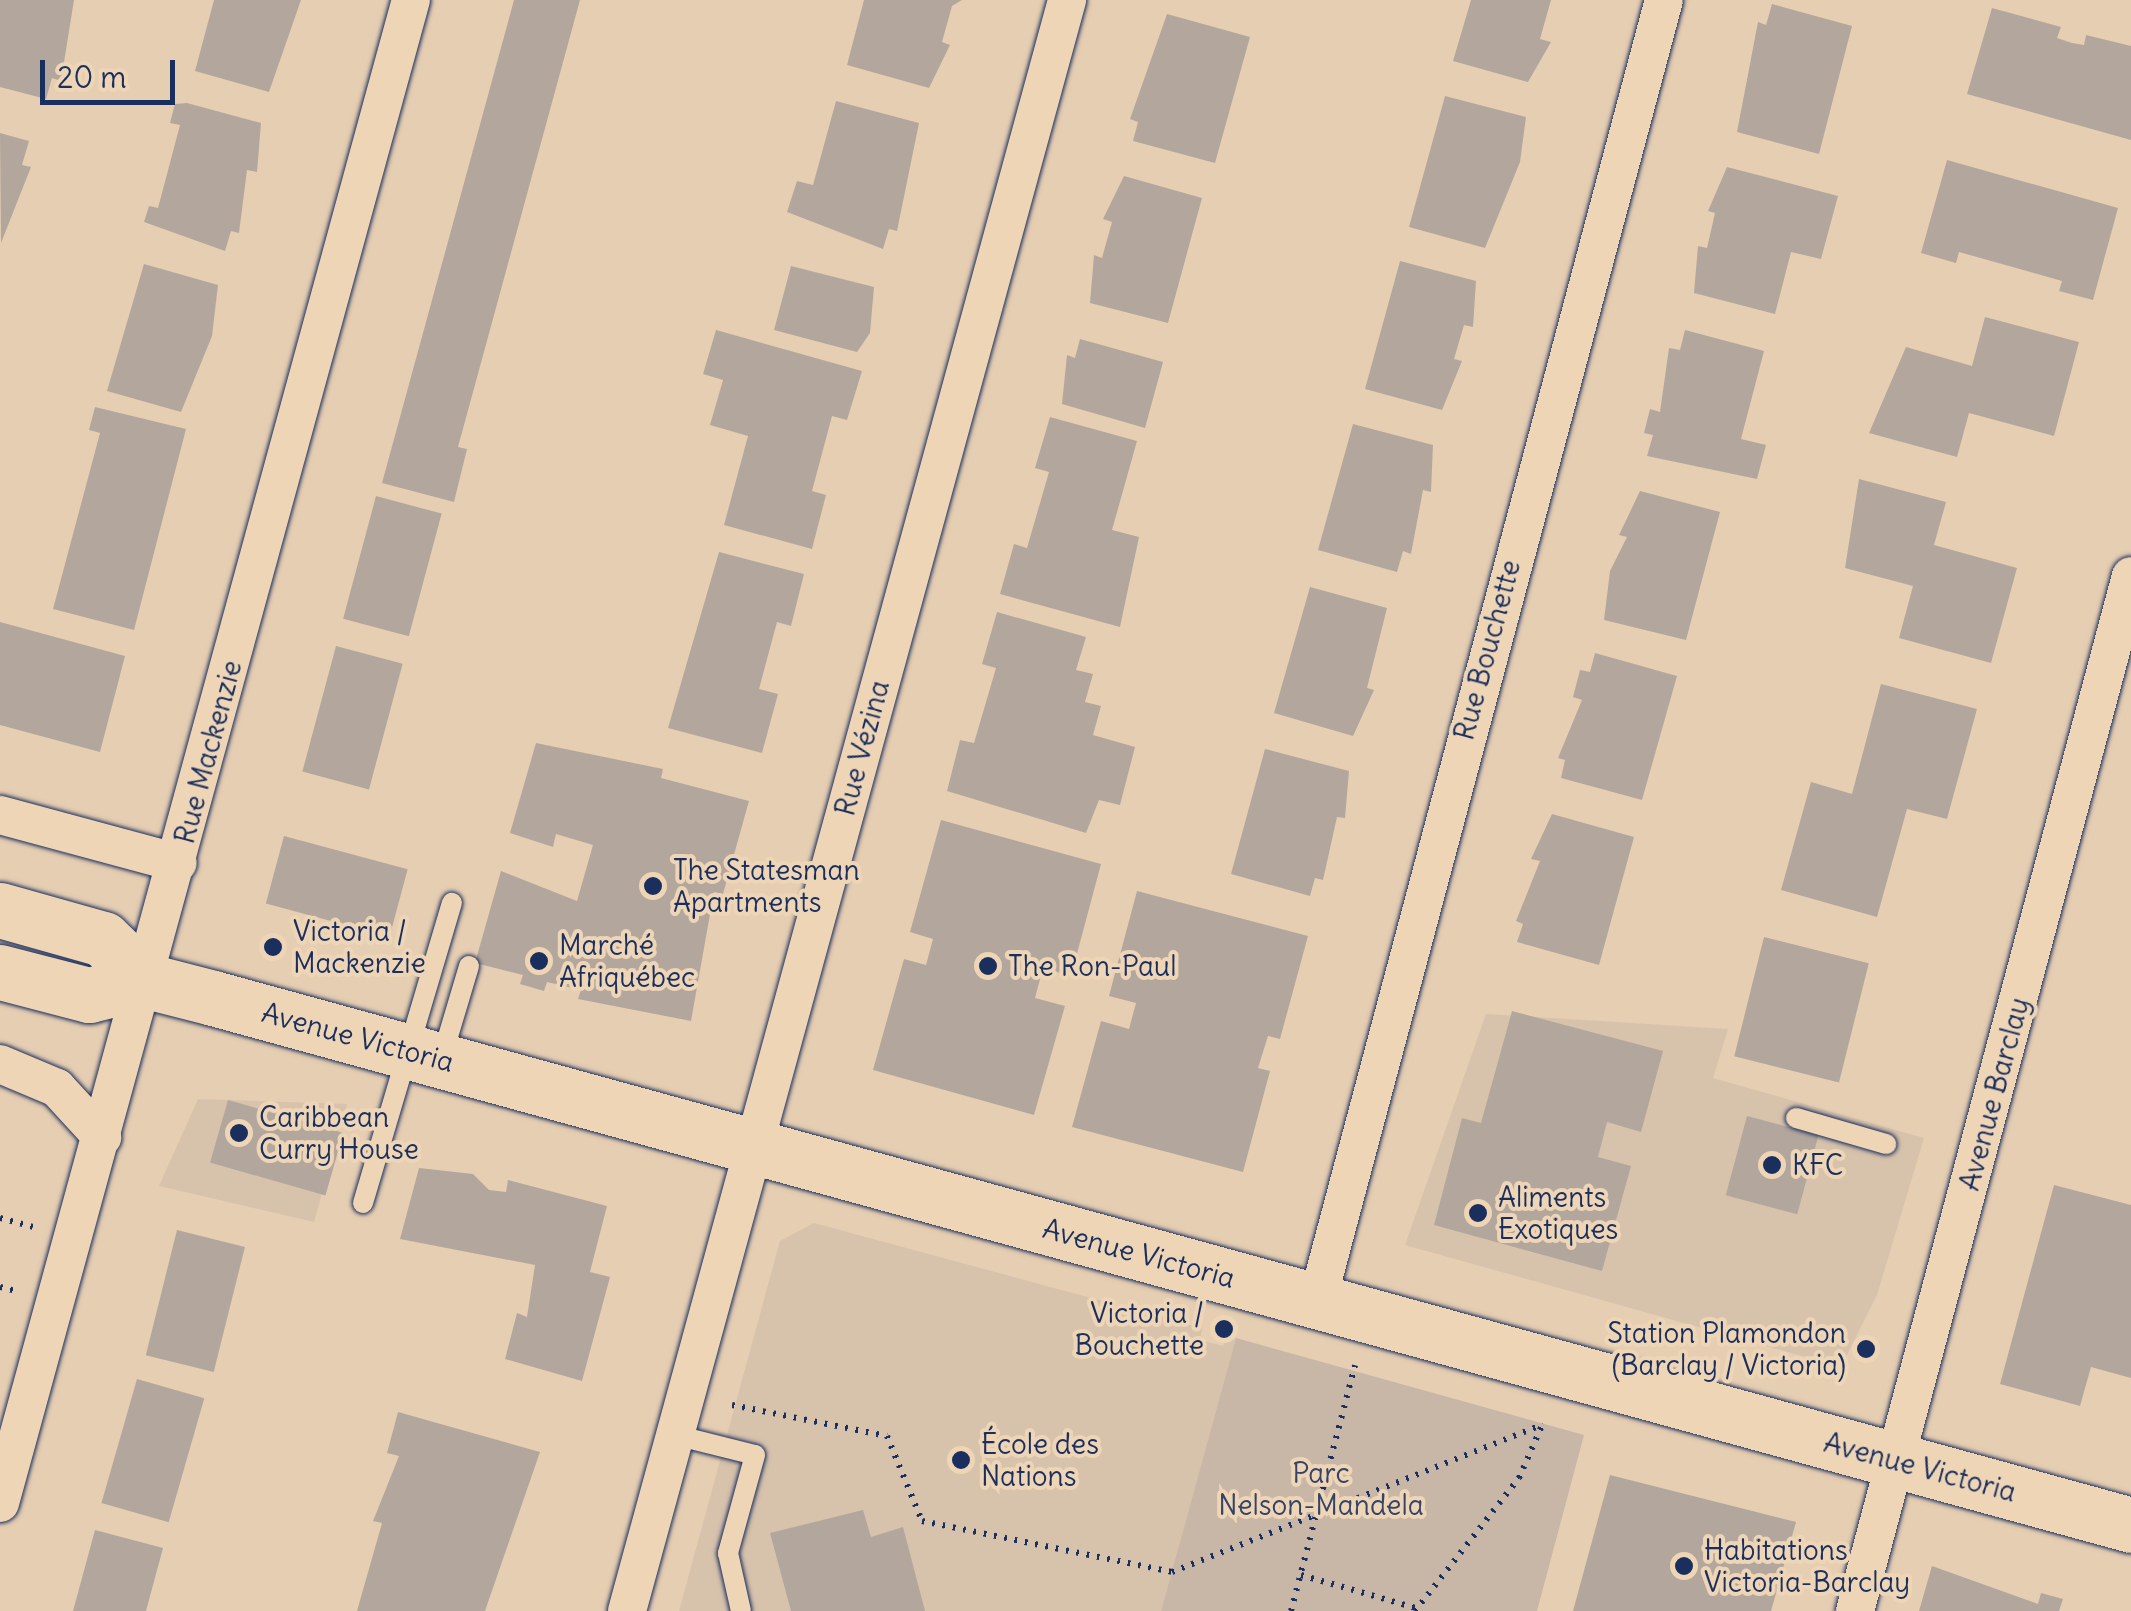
<!DOCTYPE html>
<meta charset="utf-8">
<style>
body{margin:0}
#map{position:relative;width:2131px;height:1611px;overflow:hidden;background:#e6ceb2;font-family:Delius,sans-serif}
div>[style]{position:absolute}
[style*='--x']{left:calc(var(--x)*1px);top:calc(var(--y)*1px);width:calc(var(--w)*1px);rotate:calc(var(--a)*1deg)}
.built>*{inset:0;background:#d7c2ac}
.green>*{inset:0;background:#c8b7a6}
.building>*{inset:0;background:#b3a79d;transform-origin:0 0}
.path>*{height:6px;margin-top:-3px;transform-origin:0;background:repeating-linear-gradient(90deg,#1b2f5e 0 2.5px,transparent 0 10.5px)}
.roads{filter:drop-shadow(0 0 2px #1b2f5e) drop-shadow(0 0 2px #1b2f5e)}
.lane>*{height:20px;margin:-10px;padding:0 10px;transform-origin:10px;border-radius:10px;background:#eed5b6}
.street>*{height:38px;margin:-19px;padding:0 19px;transform-origin:19px;border-radius:19px;background:#eed5b6}
.secondary>*{height:55px;margin:-27.5px;padding:0 27.5px;transform-origin:27.5px;border-radius:27.5px;background:#eed5b6}
.dots>*{width:28px;height:28px;translate:-50% -50%;box-sizing:border-box;border:5px solid #eed5b6;border-radius:50%}
span{translate:-50% -50%;white-space:nowrap;text-align:center;line-height:1.15;-webkit-text-stroke:8px #eed5b6;paint-order:stroke}
.street-label{font-size:28px;color:#1b2f5e}
.poi-label{font-size:28px;color:#1b2f5e}
.left{translate:0 -50%;text-align:left}
.right{translate:-100% -50%;text-align:right}
.park-label{font-size:28px;color:#354369}
.scale{position:absolute;left:40px;top:60px;width:135px;height:45px;box-sizing:border-box;border:5px solid #1b2f5e;border-top:0;padding-left:12px;font-size:30px;line-height:35px;white-space:nowrap;color:#1b2f5e;-webkit-text-stroke:8px #eed5b6;paint-order:stroke}
</style>
<div id="map">
<div class="built">
<i style="clip-path:polygon(1486px 1014px,1728px 1029px,1713px 1078px,1924px 1138px,1877px 1295px,1841px 1367px,1405px 1245px)"></i>
<i style="clip-path:polygon(198px 1099px,347px 1104px,314px 1222px,159px 1186px)"></i>
<i style="clip-path:polygon(814px 1223px,1202px 1328px,1200px 1340px,1223px 1346px,1227px 1335px,1236px 1338px,1161px 1611px,679px 1611px,780px 1241px)"></i>
</div>
<div class="green">
<i style="clip-path:polygon(1236px 1338px,1584px 1435px,1537px 1611px,1161px 1611px)"></i>
</div>
<div class="building">
<i style="clip-path:polygon(0 0,74px 0,61px 81px,52px 78px,46px 99px,0 87px)"></i>
<i style="clip-path:polygon(214px 0,301px 0,269px 92px,195px 71px)"></i>
<i style="clip-path:polygon(514px 0,580px 0,458px 447px,467px 449px,454px 502px,382px 483px)"></i>
<i style="clip-path:polygon(864px 0,962px 0,952px 6px,942px 42px,950px 45px,929px 88px,847px 65px)"></i>
<i style="clip-path:polygon(1471px 0,1551px 0,1540px 39px,1551px 42px,1528px 82px,1453px 61px)"></i>
<i style="clip-path:polygon(1772px 4px,1852px 26px,1819px 154px,1737px 132px,1758px 22px,1766px 25px)"></i>
<i style="clip-path:polygon(1992px 8px,2061px 27px,2057px 38px,2072px 43px,2084px 45px,2086px 35px,2131px 46px,2131px 140px,1967px 94px)"></i>
<i style="clip-path:polygon(1167px 14px,1250px 37px,1215px 163px,1133px 141px,1138px 122px,1130px 119px)"></i>
<i style="clip-path:polygon(1445px 96px,1526px 117px,1520px 162px,1485px 248px,1409px 227px)"></i>
<i style="clip-path:polygon(836px 101px,919px 123px,897px 231px,889px 229px,883px 249px,787px 212px,797px 181px,813px 185px)"></i>
<i style="clip-path:polygon(187px 103px,261px 123px,257px 172px,247px 170px,239px 233px,231px 231px,225px 251px,144px 222px,149px 206px,158px 208px,180px 125px,170px 123px,175px 104px)"></i>
<i style="clip-path:polygon(0 133px,29px 141px,22px 165px,31px 167px,1px 243px)"></i>
<i style="clip-path:polygon(1947px 160px,2118px 208px,2093px 300px,2059px 291px,2062px 281px,1959px 252px,1956px 263px,1921px 253px)"></i>
<i style="clip-path:polygon(1727px 167px,1838px 196px,1821px 259px,1791px 252px,1775px 314px,1694px 293px,1698px 246px,1707px 248px,1715px 213px,1708px 211px)"></i>
<i style="clip-path:polygon(1124px 176px,1202px 198px,1168px 323px,1090px 303px,1094px 255px,1102px 258px,1112px 222px,1103px 219px)"></i>
<i style="clip-path:polygon(1400px 261px,1476px 281px,1473px 327px,1464px 325px,1454px 359px,1462px 361px,1442px 410px,1365px 389px)"></i>
<i style="clip-path:polygon(144px 264px,218px 285px,212px 336px,181px 412px,107px 391px)"></i>
<i style="clip-path:polygon(791px 266px,874px 287px,870px 333px,857px 352px,774px 330px)"></i>
<i style="clip-path:polygon(1985px 317px,2079px 342px,2054px 436px,1969px 413px,1957px 457px,1869px 433px,1906px 347px,1972px 366px)"></i>
<i style="clip-path:polygon(716px 330px,862px 371px,847px 420px,832px 416px,812px 491px,826px 495px,812px 549px,724px 525px,748px 436px,710px 425px,723px 380px,703px 374px)"></i>
<i style="clip-path:polygon(1685px 330px,1764px 351px,1741px 439px,1766px 445px,1757px 479px,1647px 456px,1653px 435px,1644px 433px,1650px 409px,1660px 412px,1669px 348px,1680px 350px)"></i>
<i style="clip-path:polygon(1080px 339px,1163px 362px,1145px 428px,1062px 404px,1067px 355px,1075px 358px)"></i>
<i style="clip-path:polygon(95px 407px,186px 429px,134px 630px,53px 609px,100px 433px,89px 430px)"></i>
<i style="clip-path:polygon(1050px 417px,1137px 441px,1112px 530px,1139px 537px,1120px 627px,1000px 594px,1014px 544px,1027px 548px,1049px 472px,1035px 468px)"></i>
<i style="clip-path:polygon(1353px 424px,1433px 445px,1431px 492px,1423px 490px,1411px 554px,1403px 551px,1397px 572px,1318px 550px)"></i>
<i style="clip-path:polygon(1859px 479px,1946px 502px,1934px 545px,2017px 568px,1991px 663px,1899px 638px,1913px 586px,1845px 568px)"></i>
<i style="clip-path:polygon(1640px 491px,1720px 512px,1686px 640px,1604px 620px,1610px 571px,1627px 537px,1619px 535px)"></i>
<i style="left:376px;top:496px;width:68px;height:127px;rotate:15deg"></i>
<i style="clip-path:polygon(719px 552px,804px 574px,791px 626px,777px 622px,759px 689px,778px 694px,762px 753px,668px 728px)"></i>
<i style="clip-path:polygon(1310px 587px,1387px 608px,1367px 688px,1374px 690px,1353px 736px,1274px 713px)"></i>
<i style="clip-path:polygon(997px 612px,1086px 637px,1076px 670px,1093px 674px,1085px 702px,1101px 706px,1093px 735px,1135px 747px,1120px 805px,1099px 800px,1086px 833px,947px 791px,960px 740px,974px 743px,996px 668px,982px 664px)"></i>
<i style="clip-path:polygon(0 622px,125px 656px,100px 752px,0 725px)"></i>
<i style="left:336px;top:646px;width:69px;height:130px;rotate:15deg"></i>
<i style="clip-path:polygon(1595px 653px,1677px 676px,1642px 800px,1561px 778px,1565px 760px,1558px 758px,1582px 700px,1573px 697px,1580px 670px,1590px 672px)"></i>
<i style="clip-path:polygon(1881px 684px,1977px 709px,1947px 819px,1907px 809px,1877px 917px,1781px 890px,1811px 782px,1852px 794px)"></i>
<i style="clip-path:polygon(536px 743px,663px 769px,661px 778px,749px 801px,723px 894px,714px 892px,691px 1021px,578px 999px,581px 990px,547px 982px,544px 991px,520px 984px,523px 975px,475px 963px,501px 871px,577px 901px,593px 845px,556px 834px,553px 847px,510px 833px)"></i>
<i style="clip-path:polygon(1265px 749px,1349px 771px,1345px 818px,1337px 817px,1323px 880px,1315px 878px,1310px 896px,1231px 874px)"></i>
<i style="clip-path:polygon(1552px 814px,1634px 837px,1599px 965px,1517px 942px,1523px 924px,1516px 921px,1540px 861px,1531px 859px)"></i>
<i style="clip-path:polygon(941px 820px,1101px 864px,1071px 976px,1043px 968px,1035px 998px,1065px 1006px,1034px 1115px,873px 1070px,904px 959px,926px 965px,933px 939px,910px 932px)"></i>
<i style="left:284px;top:836px;width:128px;height:70px;rotate:15deg"></i>
<i style="clip-path:polygon(1137px 891px,1308px 936px,1280px 1039px,1268px 1036px,1258px 1068px,1270px 1071px,1243px 1172px,1072px 1127px,1101px 1021px,1129px 1029px,1136px 1003px,1109px 996px)"></i>
<i style="left:1764px;top:937px;width:108px;height:123px;rotate:14deg"></i>
<i style="clip-path:polygon(1512px 1011px,1663px 1051px,1641px 1132px,1607px 1122px,1598px 1157px,1631px 1166px,1602px 1271px,1434px 1225px,1462px 1118px,1481px 1123px)"></i>
<i style="left:228px;top:1100px;width:120px;height:65px;rotate:16deg"></i>
<i style="left:1747px;top:1116px;width:74px;height:82px;rotate:15deg"></i>
<i style="clip-path:polygon(419px 1168px,473px 1174px,489px 1190px,506px 1192px,508px 1180px,607px 1206px,590px 1272px,610px 1277px,582px 1381px,505px 1359px,517px 1313px,527px 1317px,535px 1265px,400px 1239px)"></i>
<i style="clip-path:polygon(2054px 1185px,2131px 1205px,2131px 1378px,2091px 1367px,2080px 1406px,2000px 1384px)"></i>
<i style="left:177px;top:1230px;width:70px;height:129px;rotate:14deg"></i>
<i style="left:137px;top:1379px;width:70px;height:129px;rotate:16deg"></i>
<i style="clip-path:polygon(398px 1412px,540px 1452px,485px 1611px,357px 1611px,382px 1523px,373px 1521px,399px 1456px,387px 1453px)"></i>
<i style="clip-path:polygon(1610px 1475px,1796px 1522px,1771px 1611px,1573px 1611px)"></i>
<i style="clip-path:polygon(863px 1510px,871px 1537px,903px 1527px,925px 1611px,791px 1611px,770px 1533px)"></i>
<i style="clip-path:polygon(95px 1530px,163px 1548px,146px 1611px,73px 1611px)"></i>
<i style="clip-path:polygon(1932px 1566px,2038px 1604px,2041px 1593px,2063px 1599px,2059px 1611px,1919px 1611px)"></i>
</div>
<div class="path">
<i style="--x:0;--y:1218;--w:34;--a:15"></i>
<i style="--x:0;--y:1287;--w:16;--a:14"></i>
<i style="--x:732;--y:1405;--w:158;--a:11.3"></i>
<i style="--x:887;--y:1436;--w:92;--a:67.6"></i>
<i style="--x:922;--y:1521;--w:255;--a:11.5"></i>
<i style="--x:1172;--y:1572;--w:399;--a:-21.7"></i>
<i style="--x:1301;--y:1575;--w:120;--a:16"></i>
<i style="--x:1291;--y:1611;--w:254;--a:-75.4"></i>
<i style="--x:1415;--y:1611;--w:169;--a:-52"></i>
<i style="--x:1519;--y:1478;--w:60;--a:-66.4"></i>
</div>
<div class="roads">
<div class="lane">
<i style="--x:441;--y:1060;--w:98;--a:-73.4"></i>
<i style="--x:1796;--y:1118;--w:94;--a:16.1"></i>
<i style="--x:363;--y:1203;--w:313;--a:-73.5"></i>
<i style="--x:675;--y:1435;--w:82;--a:14"></i>
<i style="--x:755;--y:1455;--w:102;--a:105.4"></i>
<i style="--x:728;--y:1553;--w:59;--a:77.4"></i>
</div>
<div class="street">
<i style="--x:0;--y:815;--w:184;--a:15.1"></i>
<i style="--x:0;--y:1064;--w:62;--a:22.8"></i>
<i style="--x:57;--y:1088;--w:67;--a:47.4"></i>
<i style="--x:1317;--y:1302;--w:1347;--a:-75.08"></i>
<i style="--x:0;--y:1503;--w:1558;--a:-74.71"></i>
<i style="--x:627;--y:1611;--w:1670;--a:-74.72"></i>
<i style="--x:1855;--y:1611;--w:1071;--a:-75.07"></i>
</div>
<div class="secondary">
<i style="--x:0;--y:910;--w:107;--a:15.7"></i>
<i style="--x:103;--y:939;--w:61;--a:43.7"></i>
<i style="--x:0;--y:972;--w:92;--a:14.5"></i>
<i style="--x:89;--y:995;--w:60;--a:-13.6"></i>
<i style="--x:147;--y:981;--w:68;--a:14.4"></i>
<i style="--x:213;--y:998;--w:1989;--a:15.36"></i>
</div>
</div>
<div class="dots">
<i style="left:653px;top:886px;background:#1b2f5e"></i>
<i style="left:273px;top:947px;background:#1b2f5e"></i>
<i style="left:539px;top:961px;background:#1b2f5e"></i>
<i style="left:988px;top:966px;background:#1b2f5e"></i>
<i style="left:239px;top:1133px;background:#1b2f5e"></i>
<i style="left:1772px;top:1165px;background:#1b2f5e"></i>
<i style="left:1478px;top:1213px;background:#1b2f5e"></i>
<i style="left:1224px;top:1329px;background:#1b2f5e"></i>
<i style="left:1866px;top:1349px;background:#1b2f5e"></i>
<i style="left:961px;top:1460px;background:#1b2f5e"></i>
<i style="left:1684px;top:1566px;background:#1b2f5e"></i>
</div>
<div class="street-label">
<span style="left:1487px;top:650px;rotate:-75deg">Rue Bouchette</span>
<span style="left:862px;top:748px;rotate:-75deg">Rue Vézina</span>
<span style="left:208px;top:752px;rotate:-75deg">Rue Mackenzie</span>
<span style="left:358px;top:1037px;rotate:15deg">Avenue Victoria</span>
<span style="left:1994px;top:1094px;rotate:-75deg">Avenue Barclay</span>
<span style="left:1139px;top:1253px;rotate:15deg">Avenue Victoria</span>
<span style="left:1920px;top:1467px;rotate:15deg">Avenue Victoria</span>
</div>
<div class="poi-label">
<span class="left" style="left:673px;top:886px">The Statesman<br>Apartments</span>
<span class="left" style="left:293px;top:947px">Victoria /<br>Mackenzie</span>
<span class="left" style="left:559px;top:961px">Marché<br>Afriquébec</span>
<span class="left" style="left:1008px;top:966px">The Ron-Paul</span>
<span class="left" style="left:259px;top:1133px">Caribbean<br>Curry House</span>
<span class="left" style="left:1792px;top:1165px">KFC</span>
<span class="left" style="left:1498px;top:1213px">Aliments<br>Exotiques</span>
<span class="right" style="left:1204px;top:1329px">Victoria /<br>Bouchette</span>
<span class="right" style="left:1846px;top:1349px">Station Plamondon<br>(Barclay / Victoria)</span>
<span class="left" style="left:981px;top:1460px">École des<br>Nations</span>
<span class="left" style="left:1704px;top:1566px">Habitations<br>Victoria-Barclay</span>
</div>
<div class="park-label">
<span style="left:1321px;top:1489px">Parc<br>Nelson-Mandela</span>
</div>
<div class="scale">20 m</div>
</div>
